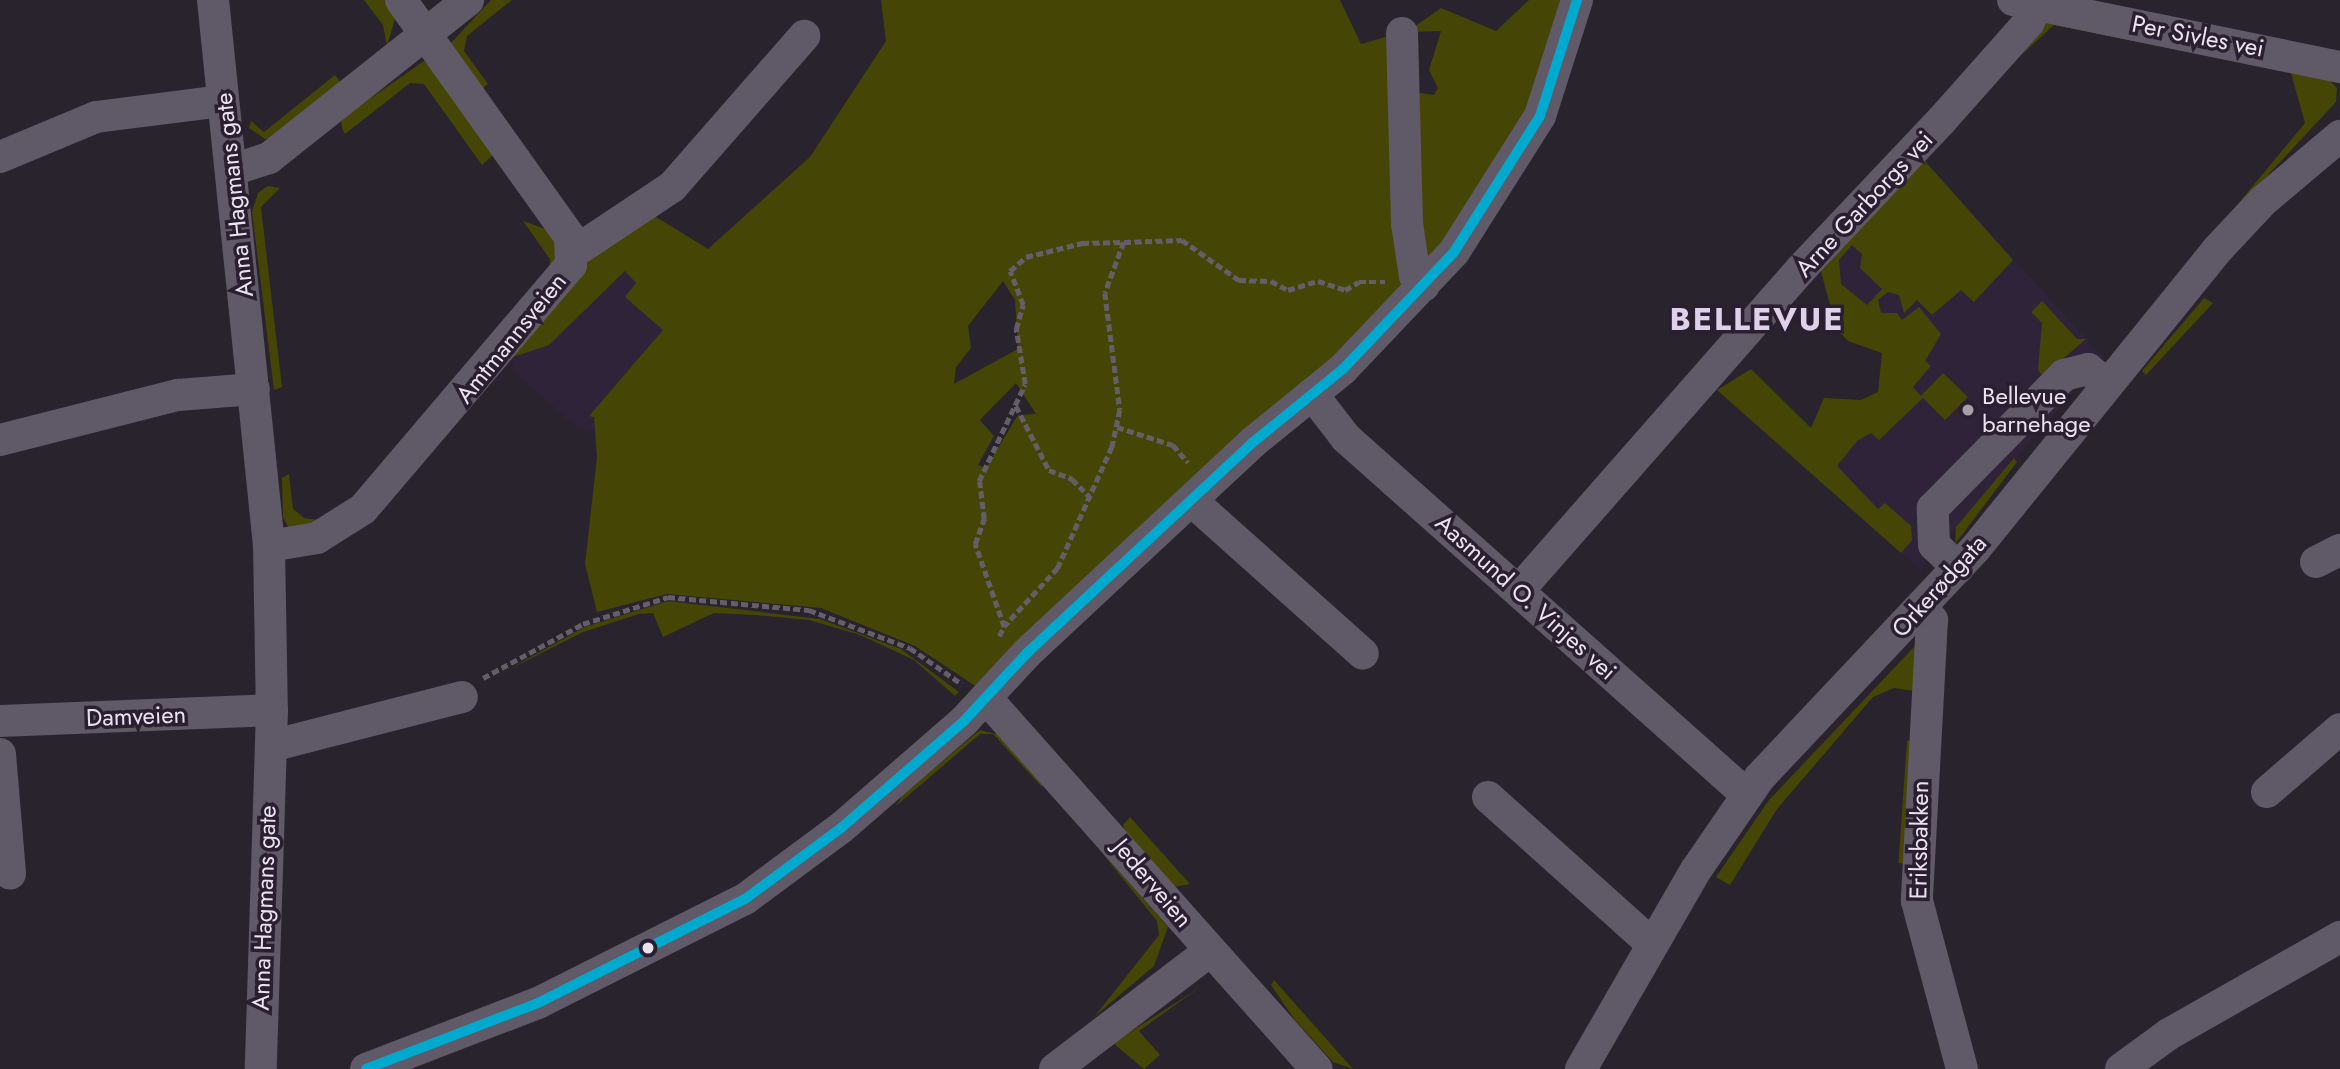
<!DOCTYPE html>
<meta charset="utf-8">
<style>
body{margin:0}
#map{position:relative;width:2340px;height:1069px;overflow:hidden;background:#28232c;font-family:Jost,sans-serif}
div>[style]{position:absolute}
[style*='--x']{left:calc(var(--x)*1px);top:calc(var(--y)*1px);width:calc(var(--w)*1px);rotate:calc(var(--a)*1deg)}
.built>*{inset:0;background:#2f2339}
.green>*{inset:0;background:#454606;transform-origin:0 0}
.path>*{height:4.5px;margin-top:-2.25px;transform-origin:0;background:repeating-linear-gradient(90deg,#645e69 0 7px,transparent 0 10.5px)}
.minor>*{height:32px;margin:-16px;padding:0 16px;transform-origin:16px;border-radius:16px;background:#605967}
.bus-1>*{height:10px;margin:-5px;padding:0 5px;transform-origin:5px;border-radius:5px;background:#00a9ce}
.dots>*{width:19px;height:19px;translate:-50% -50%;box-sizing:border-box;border:4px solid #291f30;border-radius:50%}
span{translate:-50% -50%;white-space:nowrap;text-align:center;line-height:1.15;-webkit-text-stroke:7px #291f30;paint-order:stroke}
.street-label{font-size:24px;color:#eae3ef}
.poi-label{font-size:24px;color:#eae3ef}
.left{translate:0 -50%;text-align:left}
.district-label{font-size:32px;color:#ded1e9;font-weight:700;letter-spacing:2px}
</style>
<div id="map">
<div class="built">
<i style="clip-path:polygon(1924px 160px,2103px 357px,1920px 570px,1817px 477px,1924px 361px,1841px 285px,1839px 260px)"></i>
<i style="clip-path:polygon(598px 249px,700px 322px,594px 417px,595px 432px,577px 428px,512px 370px,514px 348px)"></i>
</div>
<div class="green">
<i style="clip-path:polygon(364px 0,387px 0,391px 7px,395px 19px,387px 46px,383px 25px)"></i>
<i style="clip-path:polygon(491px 0,512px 0,467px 36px,464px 51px,488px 84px,480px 91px,449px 45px)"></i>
<i style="clip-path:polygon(evenodd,881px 0,1340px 0,1361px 44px,1397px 34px,1409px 288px,980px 689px,915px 646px,821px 608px,667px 594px,597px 612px,585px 564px,597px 457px,594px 417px,589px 416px,663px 330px,625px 297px,636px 283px,625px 271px,549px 345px,513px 357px,598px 249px,653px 215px,708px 249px,810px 157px,886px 41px,881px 0,1003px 281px,1015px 300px,1018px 349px,954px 384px,956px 367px,971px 348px,968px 326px,1003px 281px,881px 0,1016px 383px,1036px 414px,1018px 415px,986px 468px,978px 465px,994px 436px,980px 420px,1016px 383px)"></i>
<i style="clip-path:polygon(1529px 0,1568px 0,1530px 112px,1425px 274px,1413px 92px,1434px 95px,1438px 88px,1429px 70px,1441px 31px,1407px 32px,1441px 8px,1496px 31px)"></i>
<i style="clip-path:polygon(2046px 21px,2279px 65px,2330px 81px,2337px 88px,2336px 102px,2213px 234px,2305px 123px,2291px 73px,2054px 25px,2018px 58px)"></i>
<i style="clip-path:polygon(424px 61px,436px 69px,493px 155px,482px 165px,424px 84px,410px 83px,345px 134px,342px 128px,341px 119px)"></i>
<i style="clip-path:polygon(335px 75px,342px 84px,277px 138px,265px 139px,249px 128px,251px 121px,264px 132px)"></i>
<i style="clip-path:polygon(evenodd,1924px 160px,2013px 260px,1974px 302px,1961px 290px,1932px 315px,1917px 300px,1904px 313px,1899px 295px,1888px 292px,1878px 300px,1881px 313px,1897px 313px,1902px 320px,1919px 307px,1941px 334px,1925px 361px,1931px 366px,1913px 387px,1921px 396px,1943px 373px,1968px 397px,1945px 420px,1923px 398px,1879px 440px,1871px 433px,1857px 441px,1837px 466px,1878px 509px,1885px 503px,1911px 526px,1912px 540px,1901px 553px,1717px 390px,1751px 369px,1811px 428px,1824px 398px,1861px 400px,1878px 392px,1882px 353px,1848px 341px,1836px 328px,1821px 271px,1924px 160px,1852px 245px,1862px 254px,1860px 268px,1882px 289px,1867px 305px,1841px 284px,1839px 260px,1852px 245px)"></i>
<i style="clip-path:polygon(268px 186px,280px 188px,261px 207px,282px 387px,274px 390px,252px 212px,258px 193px)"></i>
<i style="clip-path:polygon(523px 221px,551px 231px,559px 250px,553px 276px,366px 495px,323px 525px,291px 532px,283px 517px,282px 478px,289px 474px,293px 509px,304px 518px,318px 520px,350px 505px,549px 272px,550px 259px)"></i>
<i style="clip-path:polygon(2204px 298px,2213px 303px,2146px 375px,2142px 371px)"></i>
<i style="clip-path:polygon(2042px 301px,2077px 339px,2086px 339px,2043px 376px,2038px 370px,2042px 323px,2031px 312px)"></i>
<i style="clip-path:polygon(2014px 458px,2017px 462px,1955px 544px,1956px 527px)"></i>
<i style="clip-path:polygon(668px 601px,820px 619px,901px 649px,959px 692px,955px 696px,914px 660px,860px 635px,809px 620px,756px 615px,714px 613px,663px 637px,653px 613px,639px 614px,583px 632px,502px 673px,585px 627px)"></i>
<i style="clip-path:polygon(1915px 646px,1920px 653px,1915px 691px,1894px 688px,1873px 697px,1777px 809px,1730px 885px,1716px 877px,1769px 800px)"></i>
<i style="clip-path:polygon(980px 730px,1000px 735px,1043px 778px,1042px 787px,993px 734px,980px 734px,896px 806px,904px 793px)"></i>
<i style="left:1913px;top:741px;width:123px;height:6px;rotate:94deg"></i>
<i style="clip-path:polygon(1130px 817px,1190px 884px,1174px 887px,1127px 835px,1123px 825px)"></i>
<i style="clip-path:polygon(1094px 843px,1168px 927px,1154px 966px,1095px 1016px,1159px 935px,1157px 921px)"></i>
<i style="clip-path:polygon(1274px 980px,1353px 1069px,1333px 1062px,1295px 1020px,1271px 985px)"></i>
<i style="clip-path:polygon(1199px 988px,1139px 1031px,1160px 1055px,1144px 1069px,1113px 1043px)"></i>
</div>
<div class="path">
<i style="--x:1124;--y:242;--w:58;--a:-2"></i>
<i style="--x:1182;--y:240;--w:70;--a:35.1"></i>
<i style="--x:1239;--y:280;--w:32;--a:2"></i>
<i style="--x:1271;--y:281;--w:19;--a:28"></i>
<i style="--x:1288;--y:290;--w:31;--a:-17"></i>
<i style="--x:1318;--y:281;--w:28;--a:18"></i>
<i style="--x:1345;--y:290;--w:16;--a:-30"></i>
<i style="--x:1359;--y:282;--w:26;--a:0"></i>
<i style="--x:1016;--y:406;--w:72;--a:62.7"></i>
<i style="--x:1049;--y:470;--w:25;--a:21"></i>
<i style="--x:1072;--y:479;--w:25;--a:45"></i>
<i style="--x:1117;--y:427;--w:59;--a:17.8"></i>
<i style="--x:1173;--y:445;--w:23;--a:49"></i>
<i style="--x:999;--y:636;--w:10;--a:-61"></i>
<i style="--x:1004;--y:627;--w:88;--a:-109.3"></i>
<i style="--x:975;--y:544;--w:27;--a:-70"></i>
<i style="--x:984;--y:519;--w:38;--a:-97"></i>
<i style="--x:979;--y:481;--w:107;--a:-64.6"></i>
<i style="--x:1025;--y:384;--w:56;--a:-99.3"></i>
<i style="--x:1016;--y:329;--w:25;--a:-74"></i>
<i style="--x:1023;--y:305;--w:36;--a:-111"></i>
<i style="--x:1010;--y:271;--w:21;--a:-41"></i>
<i style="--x:1026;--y:257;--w:58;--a:-14"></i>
<i style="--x:1082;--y:243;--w:42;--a:-1.4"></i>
<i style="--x:1124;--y:242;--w:54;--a:110.4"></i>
<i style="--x:1105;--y:293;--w:118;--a:82.7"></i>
<i style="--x:1120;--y:410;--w:38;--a:102"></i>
<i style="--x:1112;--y:447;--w:133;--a:114.1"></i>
<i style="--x:1058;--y:568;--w:80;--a:132.5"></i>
<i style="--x:483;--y:678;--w:114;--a:-28.4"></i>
<i style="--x:583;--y:624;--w:89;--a:-17.6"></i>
<i style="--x:668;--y:597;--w:142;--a:5.3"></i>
<i style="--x:809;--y:610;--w:108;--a:20.6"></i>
<i style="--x:910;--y:648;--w:63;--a:34.7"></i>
</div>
<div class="minor">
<i style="--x:213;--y:0;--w:549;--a:84.14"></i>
<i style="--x:269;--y:546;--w:164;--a:89"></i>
<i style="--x:272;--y:710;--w:359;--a:91.8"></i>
<i style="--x:2013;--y:0;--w:334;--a:11.6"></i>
<i style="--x:1402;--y:33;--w:191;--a:88.5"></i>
<i style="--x:1407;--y:224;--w:53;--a:81.3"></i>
<i style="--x:1415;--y:276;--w:13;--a:48"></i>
<i style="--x:0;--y:157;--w:104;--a:-22.6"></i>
<i style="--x:96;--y:117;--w:128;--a:-7.2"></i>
<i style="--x:232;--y:170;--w:39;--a:-18"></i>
<i style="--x:269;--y:158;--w:254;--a:-38.4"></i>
<i style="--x:574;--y:252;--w:118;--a:-33.6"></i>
<i style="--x:672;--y:187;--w:201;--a:-48.8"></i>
<i style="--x:1312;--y:394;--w:56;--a:52.3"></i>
<i style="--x:1346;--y:438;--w:535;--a:41.67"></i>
<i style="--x:0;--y:440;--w:184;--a:-14.2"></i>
<i style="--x:178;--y:395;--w:76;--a:-4.5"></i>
<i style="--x:1192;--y:501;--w:229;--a:41.8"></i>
<i style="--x:269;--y:546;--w:49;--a:-9.5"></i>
<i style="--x:317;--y:538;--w:54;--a:-32.2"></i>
<i style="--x:363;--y:509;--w:321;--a:-49.6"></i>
<i style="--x:571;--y:265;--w:28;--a:-92"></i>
<i style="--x:570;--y:237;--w:291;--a:-125.5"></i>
<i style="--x:2316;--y:562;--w:27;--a:-27"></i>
<i style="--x:1958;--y:568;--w:33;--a:-136"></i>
<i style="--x:1934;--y:545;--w:37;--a:-92"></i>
<i style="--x:1933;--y:508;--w:187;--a:-45.4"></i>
<i style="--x:2064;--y:375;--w:25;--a:-14"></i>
<i style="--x:2088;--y:369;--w:24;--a:38"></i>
<i style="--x:1520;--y:589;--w:426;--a:-48.7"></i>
<i style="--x:1801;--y:269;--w:204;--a:-46.6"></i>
<i style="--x:1941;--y:121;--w:132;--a:-48.4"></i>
<i style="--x:2029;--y:22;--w:19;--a:-69"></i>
<i style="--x:1922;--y:608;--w:16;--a:50"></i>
<i style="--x:1932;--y:620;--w:281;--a:93.1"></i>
<i style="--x:1917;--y:901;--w:174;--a:75"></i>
<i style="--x:986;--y:698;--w:497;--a:48.3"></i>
<i style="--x:0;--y:721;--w:272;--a:-2.3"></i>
<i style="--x:271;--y:746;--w:197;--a:-14.4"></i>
<i style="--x:0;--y:754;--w:120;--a:85.2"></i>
<i style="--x:2267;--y:792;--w:96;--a:-40.8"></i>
<i style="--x:1488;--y:797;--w:220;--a:41.9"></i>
<i style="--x:366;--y:1069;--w:184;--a:-21"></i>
<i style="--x:538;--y:1003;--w:232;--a:-26.7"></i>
<i style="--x:745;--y:899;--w:119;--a:-36.5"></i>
<i style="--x:841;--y:828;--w:163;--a:-41"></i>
<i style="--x:964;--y:721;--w:93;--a:-47.2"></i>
<i style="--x:1027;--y:653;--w:308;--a:-43"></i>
<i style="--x:1252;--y:443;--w:117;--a:-39.1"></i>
<i style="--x:1343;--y:369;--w:161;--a:-46.5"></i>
<i style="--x:1454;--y:252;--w:161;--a:-57.7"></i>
<i style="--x:1540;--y:116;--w:122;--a:-72.3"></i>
<i style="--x:1055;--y:1069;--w:195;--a:-37.3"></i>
<i style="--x:1581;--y:1069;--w:230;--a:-60"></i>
<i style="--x:1696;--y:870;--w:113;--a:-55.5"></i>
<i style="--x:1760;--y:777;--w:313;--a:-46.7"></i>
<i style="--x:1975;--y:549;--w:385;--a:-51"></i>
<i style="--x:2217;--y:250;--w:67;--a:-46.8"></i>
<i style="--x:2263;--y:201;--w:101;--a:-40.2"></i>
<i style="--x:2121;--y:1069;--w:59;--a:-36.1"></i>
<i style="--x:2169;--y:1034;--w:197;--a:-29.6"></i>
</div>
<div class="bus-1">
<i style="--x:366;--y:1069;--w:184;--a:-21"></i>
<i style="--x:538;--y:1003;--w:232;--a:-26.7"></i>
<i style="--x:745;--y:899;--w:119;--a:-36.5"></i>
<i style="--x:841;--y:828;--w:163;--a:-41"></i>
<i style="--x:964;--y:721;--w:93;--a:-47.2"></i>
<i style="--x:1027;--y:653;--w:308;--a:-43"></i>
<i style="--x:1252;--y:443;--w:117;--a:-39.1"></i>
<i style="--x:1343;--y:369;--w:161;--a:-46.5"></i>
<i style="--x:1454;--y:252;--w:161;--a:-57.7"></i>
<i style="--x:1540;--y:116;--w:122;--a:-72.3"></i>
</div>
<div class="dots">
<i style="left:1968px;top:410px;background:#a6a0ab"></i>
<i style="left:648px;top:948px;background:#eae3ef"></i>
</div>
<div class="street-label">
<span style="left:2198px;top:36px;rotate:11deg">Per Sivles vei</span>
<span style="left:234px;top:195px;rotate:-96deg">Anna Hagmans gate</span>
<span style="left:1864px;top:204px;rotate:-47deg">Arne Garborgs vei</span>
<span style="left:511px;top:338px;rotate:-51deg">Amtmannsveien</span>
<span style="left:1939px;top:586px;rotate:-48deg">Orkerødgata</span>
<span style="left:1526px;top:597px;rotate:42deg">Aasmund O. Vinjes vei</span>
<span style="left:136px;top:716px;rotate:-2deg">Damveien</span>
<span style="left:1919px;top:840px;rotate:-89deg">Eriksbakken</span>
<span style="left:1153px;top:883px;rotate:50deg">Jederveien</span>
<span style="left:264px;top:908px;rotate:-88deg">Anna Hagmans gate</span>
</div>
<div class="poi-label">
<span class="left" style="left:1982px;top:410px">Bellevue<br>barnehage</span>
</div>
<div class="district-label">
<span style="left:1757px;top:319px">BELLEVUE</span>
</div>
</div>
